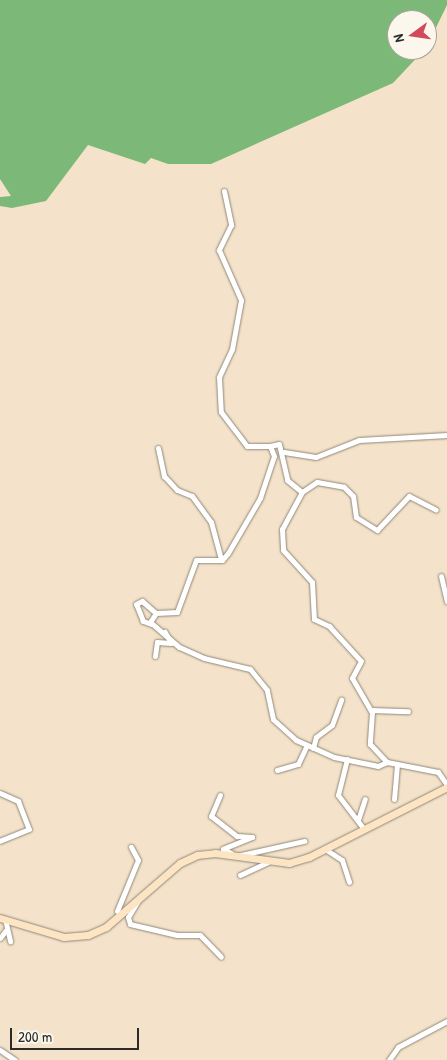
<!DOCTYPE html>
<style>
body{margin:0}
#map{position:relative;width:447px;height:1060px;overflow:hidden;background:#f4e3ca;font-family:"Patrick Hand",sans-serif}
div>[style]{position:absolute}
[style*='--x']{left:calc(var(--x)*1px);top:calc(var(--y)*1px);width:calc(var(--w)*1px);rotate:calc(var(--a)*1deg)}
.forest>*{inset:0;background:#7cb877}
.roads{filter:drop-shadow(0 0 1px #90877a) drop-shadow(0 0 1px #90877a)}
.street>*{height:5px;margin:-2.5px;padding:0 2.5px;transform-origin:2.5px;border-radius:2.5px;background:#fff}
.secondary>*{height:7px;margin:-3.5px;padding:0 3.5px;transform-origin:3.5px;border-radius:3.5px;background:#fde5c4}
span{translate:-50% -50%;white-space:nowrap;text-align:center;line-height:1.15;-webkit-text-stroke:5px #fbf7ec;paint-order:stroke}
.north{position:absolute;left:387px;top:10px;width:50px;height:50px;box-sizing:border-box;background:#fbf7ec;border:1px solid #a8a59f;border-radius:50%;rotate:256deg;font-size:14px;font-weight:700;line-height:20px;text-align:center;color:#2b2b2b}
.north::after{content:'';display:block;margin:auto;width:18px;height:22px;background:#d1495b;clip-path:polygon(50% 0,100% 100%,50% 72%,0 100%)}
.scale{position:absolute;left:10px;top:1028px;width:129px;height:22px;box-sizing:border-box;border:2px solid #2b2b2b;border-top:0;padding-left:6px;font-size:15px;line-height:18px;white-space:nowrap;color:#2b2b2b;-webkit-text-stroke:4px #fbf7ec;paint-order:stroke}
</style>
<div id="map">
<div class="forest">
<i style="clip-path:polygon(0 0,447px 0,447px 5px,427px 46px,427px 20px,397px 20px,397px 50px,424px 50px,393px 83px,211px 164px,168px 164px,151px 158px,145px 164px,88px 145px,46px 201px,12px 208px,0 206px,0 197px,11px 196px,0 179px)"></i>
</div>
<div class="roads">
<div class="street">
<i style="--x:224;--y:191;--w:35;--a:78"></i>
<i style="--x:231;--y:225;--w:28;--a:116"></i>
<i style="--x:219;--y:250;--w:55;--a:66.3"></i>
<i style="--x:241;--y:300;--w:50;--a:100.4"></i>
<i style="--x:232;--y:349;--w:31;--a:115"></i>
<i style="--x:219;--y:377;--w:35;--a:87"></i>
<i style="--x:221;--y:412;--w:43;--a:52.6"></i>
<i style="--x:247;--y:446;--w:23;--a:0"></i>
<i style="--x:158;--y:448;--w:29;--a:78"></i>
<i style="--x:164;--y:476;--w:19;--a:47"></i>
<i style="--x:177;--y:490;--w:16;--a:22"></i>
<i style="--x:192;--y:496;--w:32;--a:54"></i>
<i style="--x:211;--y:522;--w:39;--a:75"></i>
<i style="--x:284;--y:452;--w:32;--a:9"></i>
<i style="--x:316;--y:457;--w:46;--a:-21.6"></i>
<i style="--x:359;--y:440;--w:88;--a:-3.3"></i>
<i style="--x:302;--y:492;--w:18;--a:-34"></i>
<i style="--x:317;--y:482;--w:27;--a:10"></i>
<i style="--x:344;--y:487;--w:13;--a:45"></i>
<i style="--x:353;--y:496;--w:21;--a:82"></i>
<i style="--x:356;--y:517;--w:25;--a:32"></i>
<i style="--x:377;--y:530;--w:47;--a:-46.7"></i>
<i style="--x:409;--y:496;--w:30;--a:27"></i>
<i style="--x:441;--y:576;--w:26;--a:77"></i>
<i style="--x:151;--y:624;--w:9;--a:-159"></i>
<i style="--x:143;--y:621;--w:18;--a:-112"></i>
<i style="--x:136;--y:604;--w:7;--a:-27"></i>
<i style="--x:142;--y:601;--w:18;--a:41"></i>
<i style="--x:155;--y:656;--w:14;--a:-82"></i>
<i style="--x:157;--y:642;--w:14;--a:4"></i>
<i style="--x:171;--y:643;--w:13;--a:-119"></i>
<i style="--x:371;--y:710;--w:37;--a:2"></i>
<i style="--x:313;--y:748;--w:11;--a:-75"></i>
<i style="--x:316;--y:737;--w:20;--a:-37"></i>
<i style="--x:332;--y:725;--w:27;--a:-70"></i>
<i style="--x:347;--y:759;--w:37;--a:104"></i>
<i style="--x:338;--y:795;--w:43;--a:52.6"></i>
<i style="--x:387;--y:762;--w:10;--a:156"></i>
<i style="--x:378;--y:766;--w:45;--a:-168.4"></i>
<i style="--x:334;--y:757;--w:42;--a:-155.9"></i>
<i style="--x:296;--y:740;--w:31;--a:-138"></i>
<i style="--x:273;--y:719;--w:30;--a:-102"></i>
<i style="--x:267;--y:690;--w:27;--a:-129"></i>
<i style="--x:250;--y:669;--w:47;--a:-166.6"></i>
<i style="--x:204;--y:658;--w:27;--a:-156"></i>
<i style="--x:179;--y:647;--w:38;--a:-139"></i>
<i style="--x:150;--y:622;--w:11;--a:-56"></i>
<i style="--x:156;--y:613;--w:21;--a:-3"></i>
<i style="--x:177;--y:612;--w:55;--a:-69.9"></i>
<i style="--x:196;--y:560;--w:26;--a:0"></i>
<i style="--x:222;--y:560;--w:9;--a:-49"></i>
<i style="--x:228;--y:553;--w:64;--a:-59.8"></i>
<i style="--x:260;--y:498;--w:44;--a:-71.6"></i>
<i style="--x:274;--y:456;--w:11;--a:-112"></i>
<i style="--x:270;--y:446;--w:9;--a:-13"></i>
<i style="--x:279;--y:444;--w:37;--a:77"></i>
<i style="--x:287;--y:480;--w:19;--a:39"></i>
<i style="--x:302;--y:492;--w:42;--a:118.4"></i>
<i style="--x:282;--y:529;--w:21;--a:87"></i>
<i style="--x:283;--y:550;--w:43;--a:47.8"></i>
<i style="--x:312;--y:582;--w:37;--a:87"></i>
<i style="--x:314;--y:619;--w:17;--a:25"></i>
<i style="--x:329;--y:626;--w:47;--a:47.6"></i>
<i style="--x:361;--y:661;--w:19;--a:118"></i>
<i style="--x:352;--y:678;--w:39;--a:60"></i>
<i style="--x:372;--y:712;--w:32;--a:94"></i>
<i style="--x:370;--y:744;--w:25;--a:47"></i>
<i style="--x:387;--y:762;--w:52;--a:11.1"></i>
<i style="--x:438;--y:772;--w:16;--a:55"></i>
<i style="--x:277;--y:770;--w:22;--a:-16"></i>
<i style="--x:298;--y:764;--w:21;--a:-65"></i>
<i style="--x:0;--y:793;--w:20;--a:24"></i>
<i style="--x:18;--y:801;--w:30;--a:69"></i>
<i style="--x:29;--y:829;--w:31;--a:158"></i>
<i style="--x:220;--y:795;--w:23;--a:113"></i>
<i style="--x:211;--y:816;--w:33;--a:38"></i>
<i style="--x:237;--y:836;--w:15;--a:4"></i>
<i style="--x:252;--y:837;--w:31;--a:158"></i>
<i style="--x:223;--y:849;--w:9;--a:27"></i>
<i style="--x:394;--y:799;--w:35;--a:-85"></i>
<i style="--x:358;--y:820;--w:22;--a:-72"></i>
<i style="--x:325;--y:849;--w:20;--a:33"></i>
<i style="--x:342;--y:860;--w:23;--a:72"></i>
<i style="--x:241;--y:855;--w:65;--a:-12.5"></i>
<i style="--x:240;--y:875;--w:31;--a:-25"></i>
<i style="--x:139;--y:899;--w:21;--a:121"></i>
<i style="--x:128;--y:917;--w:7;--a:74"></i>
<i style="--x:130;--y:924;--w:48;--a:13.2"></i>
<i style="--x:177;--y:935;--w:23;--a:0"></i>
<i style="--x:200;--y:935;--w:30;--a:46"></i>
<i style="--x:117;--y:911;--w:55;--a:-67.6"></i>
<i style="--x:138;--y:860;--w:15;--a:-118"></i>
<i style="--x:5;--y:919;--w:23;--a:77"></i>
<i style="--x:0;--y:938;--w:10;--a:-53"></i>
<i style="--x:0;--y:1050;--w:18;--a:34"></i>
<i style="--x:389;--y:1060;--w:16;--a:-55"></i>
<i style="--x:398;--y:1047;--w:55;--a:-28"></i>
</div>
<div class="secondary">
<i style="--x:0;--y:918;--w:67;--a:16.5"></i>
<i style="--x:64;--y:937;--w:24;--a:-5"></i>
<i style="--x:88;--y:935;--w:20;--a:-24"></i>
<i style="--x:106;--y:927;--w:98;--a:-40.9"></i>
<i style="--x:180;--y:863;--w:19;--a:-25"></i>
<i style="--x:197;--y:855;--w:18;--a:-6"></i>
<i style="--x:215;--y:853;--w:75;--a:7.7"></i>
<i style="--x:289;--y:863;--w:21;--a:-17"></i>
<i style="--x:309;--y:857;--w:155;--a:-26.9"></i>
</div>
</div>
<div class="north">N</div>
<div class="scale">200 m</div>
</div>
